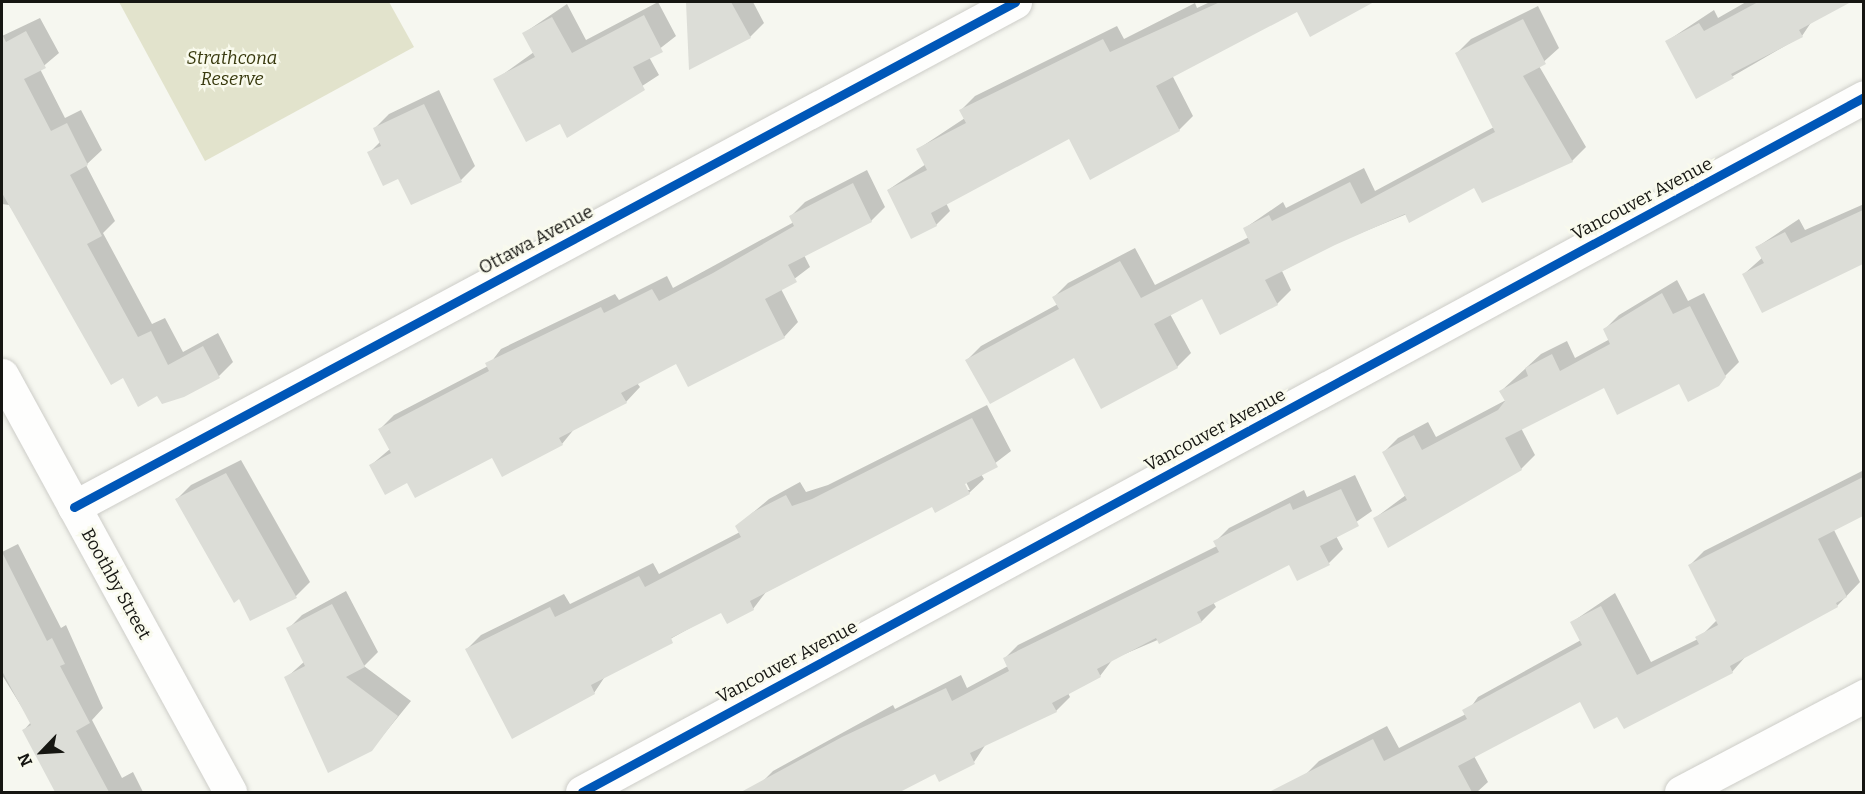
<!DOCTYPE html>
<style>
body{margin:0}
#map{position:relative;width:1865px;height:794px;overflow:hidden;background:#f6f7f0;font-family:Bitter,serif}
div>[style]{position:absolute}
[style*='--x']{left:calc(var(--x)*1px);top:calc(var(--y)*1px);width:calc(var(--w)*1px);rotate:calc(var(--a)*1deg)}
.green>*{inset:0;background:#e2e3cc}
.shadow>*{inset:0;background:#0003}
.building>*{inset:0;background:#dcddd7}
.roads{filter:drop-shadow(0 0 2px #cdcdc8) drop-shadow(0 0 2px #cdcdc8)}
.street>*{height:33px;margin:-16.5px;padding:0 16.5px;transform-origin:16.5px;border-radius:16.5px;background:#fefefd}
.cycleway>*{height:9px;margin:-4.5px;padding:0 4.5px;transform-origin:4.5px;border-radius:4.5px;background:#0057b8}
span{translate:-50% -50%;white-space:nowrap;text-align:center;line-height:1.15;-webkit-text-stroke:5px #f9faed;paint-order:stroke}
.park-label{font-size:18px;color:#37380c;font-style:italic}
.street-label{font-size:18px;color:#161612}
.frame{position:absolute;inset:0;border:3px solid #161612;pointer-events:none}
.north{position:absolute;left:12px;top:722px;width:60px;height:60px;-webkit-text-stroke:4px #f9faed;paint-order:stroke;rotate:245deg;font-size:16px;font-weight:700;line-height:24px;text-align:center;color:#161612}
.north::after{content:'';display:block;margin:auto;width:21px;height:27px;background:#161612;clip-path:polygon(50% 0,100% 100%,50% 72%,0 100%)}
</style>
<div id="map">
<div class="green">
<i style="clip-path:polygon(119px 2px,389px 2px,414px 47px,205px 161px)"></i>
</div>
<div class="shadow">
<i style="clip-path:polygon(658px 2px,676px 36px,649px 57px,659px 75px,567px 135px,561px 122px,495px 80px,534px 52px,524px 33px,567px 4px,586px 40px)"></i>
<i style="clip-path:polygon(688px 2px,753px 2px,764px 23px,750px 37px,690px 68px)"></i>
<i style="clip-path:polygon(1210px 2px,1371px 2px,1311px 35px,1297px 10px,1172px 75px,1193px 116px,1179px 130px,1070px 137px,946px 203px,950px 211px,936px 225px,888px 190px,926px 164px,918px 149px,965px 118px,961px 110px,975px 96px,1117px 26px,1124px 39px,1195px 3px,1197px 8px)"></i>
<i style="clip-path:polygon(1746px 2px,1840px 2px,1814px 18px,1802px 36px,1697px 97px,1667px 41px,1714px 10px,1718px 18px)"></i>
<i style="clip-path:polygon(1538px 6px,1559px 48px,1539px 66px,1586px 147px,1572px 161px,1475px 186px,1334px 244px,1282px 271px,1291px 290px,1277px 304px,1202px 297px,1170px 314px,1191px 353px,1177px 367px,1075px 356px,967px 360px,981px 346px,1058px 304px,1054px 297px,1068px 283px,1135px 248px,1155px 285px,1249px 237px,1245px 228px,1283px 202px,1286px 208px,1364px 168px,1375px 191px,1494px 127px,1457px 53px,1471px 39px)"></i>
<i style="clip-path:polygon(40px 18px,59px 53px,40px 69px,65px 118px,81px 110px,102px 150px,86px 165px,115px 221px,103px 233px,152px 324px,165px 318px,183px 352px,218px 333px,233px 362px,219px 376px,158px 394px,124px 376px,9px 205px,2px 204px,2px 36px)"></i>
<i style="clip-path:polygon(439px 90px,475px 166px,461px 180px,399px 177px,369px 153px,381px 141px,375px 128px,389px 114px)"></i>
<i style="clip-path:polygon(867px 170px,885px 207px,871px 221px,804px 255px,810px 267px,781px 289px,798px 322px,784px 337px,677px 362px,637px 383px,640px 387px,626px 402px,575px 428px,562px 444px,493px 456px,408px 481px,371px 465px,390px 449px,380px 429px,394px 415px,488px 366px,501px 349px,615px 294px,619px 300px,667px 276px,673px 288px,794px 222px,791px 216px,805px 202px)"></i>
<i style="clip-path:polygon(1864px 204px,1864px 261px,1763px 311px,1744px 274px,1763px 257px,1757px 247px,1799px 219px,1805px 230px)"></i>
<i style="clip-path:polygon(1677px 280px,1688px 301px,1704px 293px,1739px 362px,1725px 376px,1604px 386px,1521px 428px,1535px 455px,1521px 469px,1375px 518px,1406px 495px,1384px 452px,1398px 438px,1428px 422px,1436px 437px,1506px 400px,1501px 391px,1541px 354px,1567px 341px,1575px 358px,1610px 339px,1605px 329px,1619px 315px)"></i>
<i style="clip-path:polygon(evenodd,987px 405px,1011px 451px,981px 474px,984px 479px,969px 493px,933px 505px,766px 592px,753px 609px,722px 610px,606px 675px,594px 693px,467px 649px,481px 635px,564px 594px,570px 604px,653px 563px,659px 574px,740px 532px,737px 526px,769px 499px,800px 482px,806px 492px,828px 485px,987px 405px,963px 476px,970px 490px,966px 490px,963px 476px)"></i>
<i style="clip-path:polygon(241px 460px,310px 582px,296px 596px,240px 597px,177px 499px,191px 485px)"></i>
<i style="clip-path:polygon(1864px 470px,1864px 514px,1834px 530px,1860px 582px,1837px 606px,1746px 656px,1732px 672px,1618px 715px,1581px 700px,1474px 756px,1488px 782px,1477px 792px,1293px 792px,1309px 784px,1305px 775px,1319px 761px,1387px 726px,1399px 748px,1466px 714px,1478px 697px,1581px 640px,1572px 622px,1615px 593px,1651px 662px,1698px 639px,1717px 620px,1690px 565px,1704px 551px)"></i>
<i style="clip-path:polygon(1355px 475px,1372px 511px,1336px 536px,1343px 549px,1329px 563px,1290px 563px,1213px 602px,1216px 607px,1202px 621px,1113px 659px,1100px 676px,1068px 693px,1070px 697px,1056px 711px,986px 744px,974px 762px,936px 772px,897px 792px,886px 783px,868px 792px,763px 792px,759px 785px,773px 771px,893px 705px,895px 709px,961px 675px,967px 688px,1008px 666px,1004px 659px,1018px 645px,1217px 546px,1215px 542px,1229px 528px,1304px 490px,1307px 497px)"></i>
<i style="clip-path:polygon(18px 544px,61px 628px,66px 625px,103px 708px,92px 720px,122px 778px,133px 772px,143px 792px,56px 792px,24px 730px,31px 722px,2px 675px,2px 552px)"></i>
<i style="clip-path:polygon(346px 591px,378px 652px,364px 666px,411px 701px,371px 750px,286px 678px,305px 661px,288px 629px,302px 615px)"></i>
</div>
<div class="building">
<i style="clip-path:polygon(686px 2px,731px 2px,751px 38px,689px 70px)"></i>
<i style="clip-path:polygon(1220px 2px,1374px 2px,1310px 37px,1297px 12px,1156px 86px,1180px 131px,1090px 180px,1069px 139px,931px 213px,937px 226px,911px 239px,887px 190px,927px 170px,916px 149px,966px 123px,959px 110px,1103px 39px,1110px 52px)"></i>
<i style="clip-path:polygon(1758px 2px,1851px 2px,1799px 30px,1803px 37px,1731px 74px,1734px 78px,1696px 99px,1665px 41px,1699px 23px,1704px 31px)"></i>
<i style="clip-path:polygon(644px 15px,663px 52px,633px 67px,645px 90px,567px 138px,560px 124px,526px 142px,493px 79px,535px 57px,522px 33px,552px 17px,572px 53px)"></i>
<i style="clip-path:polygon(1523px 19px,1546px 64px,1523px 76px,1573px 162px,1482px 203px,1474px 188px,1409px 223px,1405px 214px,1335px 245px,1265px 280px,1278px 305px,1220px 335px,1202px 299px,1154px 324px,1178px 368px,1101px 409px,1074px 358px,990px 404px,965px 360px,1059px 309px,1052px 297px,1120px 261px,1141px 298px,1250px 243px,1243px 228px,1269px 215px,1272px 221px,1350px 182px,1361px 204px,1495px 132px,1455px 53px)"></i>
<i style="clip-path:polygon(26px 31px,46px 68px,24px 79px,51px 131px,67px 123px,88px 165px,70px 175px,102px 236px,87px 244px,138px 337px,151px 331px,168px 365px,203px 346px,220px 378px,184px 397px,162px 404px,157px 396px,138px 407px,123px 378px,111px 385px,2px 193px,2px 34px,6px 42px)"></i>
<i style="clip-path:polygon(424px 104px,462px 182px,411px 205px,398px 179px,383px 186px,367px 152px,381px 146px,373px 128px)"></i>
<i style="clip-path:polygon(853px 183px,872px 222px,788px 265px,797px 282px,765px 299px,785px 338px,688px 387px,676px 364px,621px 393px,627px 403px,559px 438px,563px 445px,502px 477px,492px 458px,415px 498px,407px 483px,385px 495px,369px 465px,391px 453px,378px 429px,489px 371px,485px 363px,601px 307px,604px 313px,652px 289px,659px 301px,713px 273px,794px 226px,789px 216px)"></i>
<i style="clip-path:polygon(1863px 210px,1863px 264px,1762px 313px,1742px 274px,1764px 263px,1755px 247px,1785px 232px,1791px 243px)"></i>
<i style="clip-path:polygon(1662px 293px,1673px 314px,1690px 306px,1726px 377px,1719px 386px,1688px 402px,1679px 384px,1617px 415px,1604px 388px,1505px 438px,1522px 470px,1388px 548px,1373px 518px,1407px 500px,1382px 452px,1414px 435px,1422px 450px,1498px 410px,1505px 401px,1499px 391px,1528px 376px,1525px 368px,1552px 354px,1560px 371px,1610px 344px,1603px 329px)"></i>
<i style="clip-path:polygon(972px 418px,998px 467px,965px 484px,970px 494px,935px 513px,932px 507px,750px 601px,754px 610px,727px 624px,721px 613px,671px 638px,673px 643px,591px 685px,595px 694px,512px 739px,465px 649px,550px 607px,555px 617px,639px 576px,645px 587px,741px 537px,735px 526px,753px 512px,786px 495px,792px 506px,812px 499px)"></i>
<i style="clip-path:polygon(226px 473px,297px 598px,250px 621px,239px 599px,234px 603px,175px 499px)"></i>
<i style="clip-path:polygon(1863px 477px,1863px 516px,1818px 539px,1847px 597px,1836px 603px,1838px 607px,1730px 666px,1733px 673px,1624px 729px,1617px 717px,1594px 729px,1580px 702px,1458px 766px,1472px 792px,1269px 792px,1373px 739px,1384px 761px,1467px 719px,1462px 710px,1582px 645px,1570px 622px,1601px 606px,1637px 675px,1699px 644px,1695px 637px,1718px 625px,1688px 565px)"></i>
<i style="clip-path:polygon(1341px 489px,1359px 526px,1320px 546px,1330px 565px,1297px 581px,1289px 565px,1197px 612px,1202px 622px,1159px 644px,1156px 638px,1097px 669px,1101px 677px,1052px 703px,1057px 712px,970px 753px,975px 764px,939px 782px,935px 774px,900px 792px,741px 792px,842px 737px,946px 688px,952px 701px,1009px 671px,1003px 658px,1219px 552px,1213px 541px,1290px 503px,1293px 510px)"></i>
<i style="clip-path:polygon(2px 552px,47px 641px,52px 638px,65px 664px,60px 666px,90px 723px,76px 731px,109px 792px,55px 792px,22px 730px,31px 725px,2px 671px)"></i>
<i style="clip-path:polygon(332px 604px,365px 667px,346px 677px,398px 716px,372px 751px,328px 773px,284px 677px,305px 666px,286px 628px)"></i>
</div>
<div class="roads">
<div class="street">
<i style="--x:2;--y:375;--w:475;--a:61.3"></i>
<i style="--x:74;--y:507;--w:1068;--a:-28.22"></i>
<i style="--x:582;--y:792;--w:1458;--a:-28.46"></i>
<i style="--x:1681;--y:792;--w:207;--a:-27.7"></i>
</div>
</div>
<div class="cycleway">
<i style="--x:74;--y:507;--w:1068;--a:-28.22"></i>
<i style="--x:582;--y:792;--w:1458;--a:-28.46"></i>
</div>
<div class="park-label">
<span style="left:232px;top:69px">Strathcona<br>Reserve</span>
</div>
<div class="street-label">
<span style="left:1642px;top:199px;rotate:-28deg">Vancouver Avenue</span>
<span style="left:536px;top:240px;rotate:-28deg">Ottawa Avenue</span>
<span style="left:1215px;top:430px;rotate:-28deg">Vancouver Avenue</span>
<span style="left:116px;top:584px;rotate:61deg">Boothby Street</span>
<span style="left:787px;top:662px;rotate:-28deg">Vancouver Avenue</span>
</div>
<div class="frame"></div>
<div class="north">N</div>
</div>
